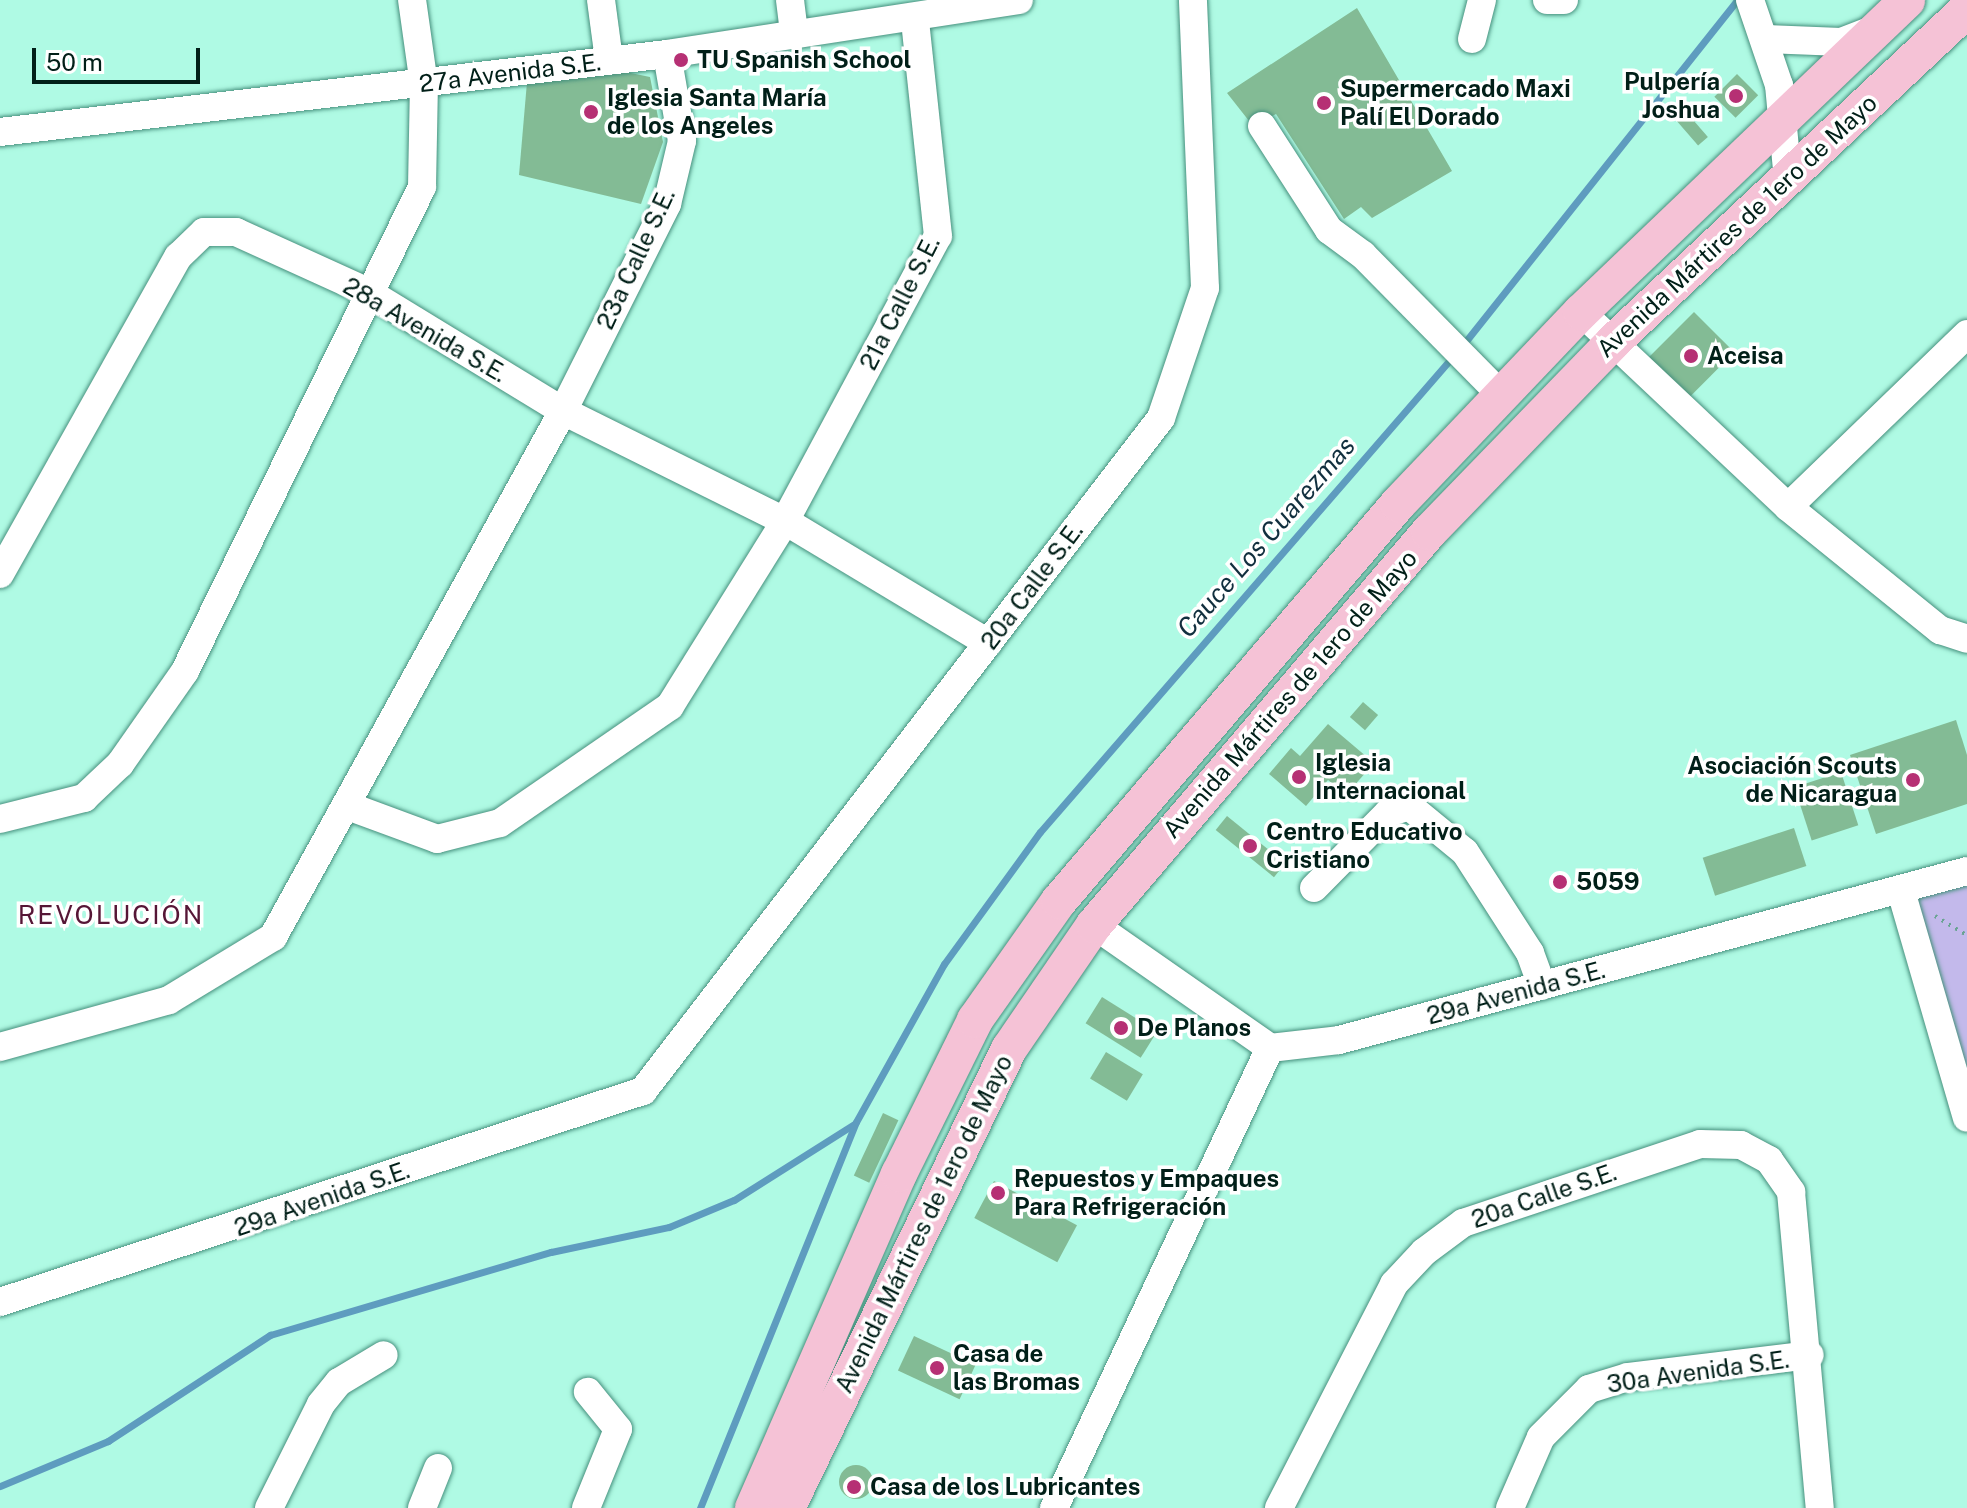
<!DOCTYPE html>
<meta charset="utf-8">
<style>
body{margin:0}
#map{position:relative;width:1967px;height:1508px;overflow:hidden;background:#affae4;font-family:"Public Sans",sans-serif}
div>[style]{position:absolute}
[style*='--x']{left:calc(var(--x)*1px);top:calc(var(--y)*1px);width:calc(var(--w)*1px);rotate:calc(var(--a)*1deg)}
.green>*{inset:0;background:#c3b9eb}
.stream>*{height:7px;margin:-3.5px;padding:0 3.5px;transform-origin:3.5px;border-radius:3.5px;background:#5e9cbf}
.building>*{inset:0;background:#83bb95;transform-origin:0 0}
.round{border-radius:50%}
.path>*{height:4px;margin-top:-2px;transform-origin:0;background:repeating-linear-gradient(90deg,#6aa393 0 2px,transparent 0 8px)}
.roads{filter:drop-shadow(0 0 2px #46907d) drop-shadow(0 0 2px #46907d)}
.minor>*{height:28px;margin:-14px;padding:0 14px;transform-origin:14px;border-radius:14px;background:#fff}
.major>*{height:36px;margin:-18px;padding:0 18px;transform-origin:18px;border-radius:18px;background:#f5c2d6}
.dots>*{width:22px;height:22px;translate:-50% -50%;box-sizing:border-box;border:4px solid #fff;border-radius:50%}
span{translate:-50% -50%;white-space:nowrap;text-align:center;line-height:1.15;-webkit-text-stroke:7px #fff;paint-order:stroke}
.poi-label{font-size:24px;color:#011f18;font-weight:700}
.left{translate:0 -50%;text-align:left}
.right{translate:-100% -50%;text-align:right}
.street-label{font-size:24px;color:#011f18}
.water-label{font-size:26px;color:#112f3e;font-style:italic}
.neighbourhood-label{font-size:26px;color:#561636;letter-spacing:2px}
.scale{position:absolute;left:32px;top:48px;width:168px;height:36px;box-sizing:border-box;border:4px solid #011f18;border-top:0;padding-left:10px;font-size:24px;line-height:28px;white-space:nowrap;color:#011f18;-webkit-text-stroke:6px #fff;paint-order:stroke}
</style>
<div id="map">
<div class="green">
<i style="clip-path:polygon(1967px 871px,1967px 1118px,1901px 891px)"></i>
</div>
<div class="stream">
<i style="--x:1462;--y:346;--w:442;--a:-51.5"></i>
<i style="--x:0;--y:1486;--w:117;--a:-22.6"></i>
<i style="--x:108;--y:1441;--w:194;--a:-33.2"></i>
<i style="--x:270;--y:1335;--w:293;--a:-16.5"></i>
<i style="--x:551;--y:1252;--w:121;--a:-12"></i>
<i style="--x:669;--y:1227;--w:70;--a:-22.6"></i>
<i style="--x:734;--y:1200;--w:142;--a:-32.3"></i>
<i style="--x:700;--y:1508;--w:416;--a:-68"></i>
<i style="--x:856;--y:1122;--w:181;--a:-60.9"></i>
<i style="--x:944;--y:964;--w:163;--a:-54"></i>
<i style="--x:1040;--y:832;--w:632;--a:-49.04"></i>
</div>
<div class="building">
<i style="clip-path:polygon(1357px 8px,1452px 171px,1372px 218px,1361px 207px,1344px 219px,1276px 114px,1253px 126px,1227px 93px)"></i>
<i style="clip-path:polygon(611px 69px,650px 77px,663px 142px,641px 204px,519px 175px,527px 82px)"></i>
<i style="left:1737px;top:74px;width:30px;height:32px;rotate:45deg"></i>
<i style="left:1681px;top:106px;width:41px;height:13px;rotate:49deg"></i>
<i style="left:1694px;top:312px;width:57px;height:66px;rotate:45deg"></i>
<i style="left:1363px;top:702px;width:20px;height:20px;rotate:41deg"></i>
<i style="clip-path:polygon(1956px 720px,1967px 755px,1967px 804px,1876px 834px,1850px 755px)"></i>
<i style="clip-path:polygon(1328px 724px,1374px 763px,1346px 795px,1328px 780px,1306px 806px,1269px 774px,1291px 748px,1300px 756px)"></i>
<i style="left:1841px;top:772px;width:56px;height:49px;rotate:72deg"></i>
<i style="left:1227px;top:816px;width:75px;height:18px;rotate:39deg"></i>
<i style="left:1794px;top:828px;width:40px;height:96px;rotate:72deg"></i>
<i style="left:1102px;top:997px;width:65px;height:31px;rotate:32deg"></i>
<i style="left:1106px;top:1052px;width:43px;height:31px;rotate:31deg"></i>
<i style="left:883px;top:1113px;width:17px;height:69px;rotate:25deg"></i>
<i style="left:994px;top:1181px;width:94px;height:42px;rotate:28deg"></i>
<i style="left:914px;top:1336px;width:68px;height:38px;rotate:25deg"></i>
<i class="round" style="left:839px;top:1465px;width:34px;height:34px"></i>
</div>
<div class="path">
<i style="--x:1935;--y:916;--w:37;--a:31"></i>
</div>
<div class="roads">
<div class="minor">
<i style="--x:601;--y:0;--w:61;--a:82.4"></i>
<i style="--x:790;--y:0;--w:34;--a:83"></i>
<i style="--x:1547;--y:0;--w:17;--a:0"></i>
<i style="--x:1750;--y:0;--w:90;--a:71.2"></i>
<i style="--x:1779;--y:85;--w:95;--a:84.6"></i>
<i style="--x:1472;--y:39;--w:40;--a:-75.6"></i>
<i style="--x:1766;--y:39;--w:75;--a:2.3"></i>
<i style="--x:1841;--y:42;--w:34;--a:-21"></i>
<i style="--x:1262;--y:126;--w:124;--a:57.2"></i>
<i style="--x:1329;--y:230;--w:42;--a:36.3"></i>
<i style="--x:1363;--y:255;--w:198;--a:45.4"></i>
<i style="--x:0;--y:132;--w:672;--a:-6.67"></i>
<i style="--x:667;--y:54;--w:356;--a:-8.7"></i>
<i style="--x:1581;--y:312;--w:284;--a:43.3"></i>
<i style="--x:1788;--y:507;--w:196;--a:39"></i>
<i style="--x:1940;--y:630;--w:28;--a:18"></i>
<i style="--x:1788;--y:507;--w:249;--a:-44"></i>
<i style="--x:0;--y:574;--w:364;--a:-60.7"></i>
<i style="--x:178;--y:257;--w:36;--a:-44"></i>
<i style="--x:204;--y:232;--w:32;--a:0"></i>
<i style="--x:236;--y:232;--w:145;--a:24.4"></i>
<i style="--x:368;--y:292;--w:228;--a:31.4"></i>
<i style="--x:563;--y:411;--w:248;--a:26.4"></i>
<i style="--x:785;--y:521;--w:237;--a:31"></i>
<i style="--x:348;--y:806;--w:95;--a:20.3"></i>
<i style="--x:437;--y:839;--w:65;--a:-14.3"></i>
<i style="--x:500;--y:823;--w:206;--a:-34.5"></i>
<i style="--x:670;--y:706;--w:218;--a:-58.1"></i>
<i style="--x:785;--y:521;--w:323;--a:-61.8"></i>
<i style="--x:938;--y:236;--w:218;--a:-96.1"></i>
<i style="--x:0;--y:819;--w:87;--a:-14"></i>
<i style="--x:84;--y:798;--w:50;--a:-43.4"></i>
<i style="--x:120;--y:764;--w:113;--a:-55"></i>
<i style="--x:185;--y:671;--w:539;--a:-63.91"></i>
<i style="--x:422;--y:187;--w:102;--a:-88.9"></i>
<i style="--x:424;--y:85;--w:86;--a:-98"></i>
<i style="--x:1314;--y:888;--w:105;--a:-45.4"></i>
<i style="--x:1388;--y:813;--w:22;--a:-18"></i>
<i style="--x:1409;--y:806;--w:72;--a:39.4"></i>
<i style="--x:1465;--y:852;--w:120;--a:57.2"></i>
<i style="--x:1530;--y:953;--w:35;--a:70"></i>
<i style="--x:1901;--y:891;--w:236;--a:73.8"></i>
<i style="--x:1094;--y:925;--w:215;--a:34.9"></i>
<i style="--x:1270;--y:1048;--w:69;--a:-6.6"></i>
<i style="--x:1339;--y:1040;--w:650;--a:-15.06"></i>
<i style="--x:0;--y:1047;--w:175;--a:-15.5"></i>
<i style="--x:169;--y:1000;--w:122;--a:-31.2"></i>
<i style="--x:273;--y:937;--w:601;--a:-61.13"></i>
<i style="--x:563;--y:411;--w:232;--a:-63.3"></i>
<i style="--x:667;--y:204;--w:65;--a:-76.6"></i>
<i style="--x:682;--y:141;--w:88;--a:-99.8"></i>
<i style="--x:0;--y:1302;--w:677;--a:-18.17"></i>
<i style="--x:643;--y:1091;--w:849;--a:-52.41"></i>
<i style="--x:1161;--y:418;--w:137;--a:-71.3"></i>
<i style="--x:1205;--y:288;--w:288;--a:-92.4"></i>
<i style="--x:269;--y:1508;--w:116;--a:-63.4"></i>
<i style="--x:321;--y:1404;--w:28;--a:-51"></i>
<i style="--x:339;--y:1382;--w:52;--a:-31"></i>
<i style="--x:422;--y:1508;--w:43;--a:-68.2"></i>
<i style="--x:586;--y:1508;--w:85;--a:-67.9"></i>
<i style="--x:618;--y:1429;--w:48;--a:-129"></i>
<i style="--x:1054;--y:1508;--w:508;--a:-64.85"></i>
<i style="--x:1279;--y:1508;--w:252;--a:-62.8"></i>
<i style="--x:1394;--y:1284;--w:44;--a:-46.8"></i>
<i style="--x:1424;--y:1252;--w:49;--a:-36.6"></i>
<i style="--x:1463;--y:1223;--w:250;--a:-18.4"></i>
<i style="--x:1700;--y:1144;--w:41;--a:1.4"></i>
<i style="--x:1741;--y:1145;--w:32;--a:28"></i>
<i style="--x:1769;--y:1160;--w:39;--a:55"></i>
<i style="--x:1791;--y:1192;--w:317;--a:84.8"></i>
<i style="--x:1510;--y:1508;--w:77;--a:-66.4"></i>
<i style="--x:1541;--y:1437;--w:68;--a:-45"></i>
<i style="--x:1589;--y:1389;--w:41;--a:-17.1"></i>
<i style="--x:1628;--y:1377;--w:183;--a:-6.9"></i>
</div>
<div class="major">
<i style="--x:753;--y:1508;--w:365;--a:-66.4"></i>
<i style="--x:899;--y:1174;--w:172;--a:-63.7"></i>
<i style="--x:975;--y:1020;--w:146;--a:-54.8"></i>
<i style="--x:1059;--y:901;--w:522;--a:-49.51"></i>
<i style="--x:1398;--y:504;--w:265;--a:-46.4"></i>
<i style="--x:1581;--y:312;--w:451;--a:-43.7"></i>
<i style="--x:787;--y:1508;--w:510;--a:-64.19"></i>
<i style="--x:1009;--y:1049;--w:150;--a:-55.6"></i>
<i style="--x:1094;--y:925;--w:516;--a:-49.56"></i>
<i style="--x:1429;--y:532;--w:264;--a:-45.9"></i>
<i style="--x:1613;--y:342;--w:485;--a:-43.2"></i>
</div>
</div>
<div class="dots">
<i style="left:681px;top:60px;background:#b63074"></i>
<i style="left:1736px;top:96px;background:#b63074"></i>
<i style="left:1324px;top:103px;background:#b63074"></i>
<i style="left:591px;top:112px;background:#b63074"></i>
<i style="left:1691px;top:356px;background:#b63074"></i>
<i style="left:1299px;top:777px;background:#b63074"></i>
<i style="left:1913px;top:780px;background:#b63074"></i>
<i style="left:1250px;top:846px;background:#b63074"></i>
<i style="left:1560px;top:882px;background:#b63074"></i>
<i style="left:1121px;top:1028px;background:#b63074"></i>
<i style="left:998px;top:1193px;background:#b63074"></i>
<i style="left:937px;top:1368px;background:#b63074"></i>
<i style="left:854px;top:1487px;background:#b63074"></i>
</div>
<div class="poi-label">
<span class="left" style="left:697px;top:60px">TU Spanish School</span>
<span class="right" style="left:1720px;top:96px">Pulpería<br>Joshua</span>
<span class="left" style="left:1340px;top:103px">Supermercado Maxi<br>Palí El Dorado</span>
<span class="left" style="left:607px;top:112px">Iglesia Santa María<br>de los Angeles</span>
<span class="left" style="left:1707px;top:356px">Aceisa</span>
<span class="left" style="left:1315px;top:777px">Iglesia<br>Internacional</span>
<span class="right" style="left:1897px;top:780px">Asociación Scouts<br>de Nicaragua</span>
<span class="left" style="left:1266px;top:846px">Centro Educativo<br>Cristiano</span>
<span class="left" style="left:1576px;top:882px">5059</span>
<span class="left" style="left:1137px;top:1028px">De Planos</span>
<span class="left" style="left:1014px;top:1193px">Repuestos y Empaques<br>Para Refrigeración</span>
<span class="left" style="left:953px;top:1368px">Casa de<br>las Bromas</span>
<span class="left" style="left:870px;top:1487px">Casa de los Lubricantes</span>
</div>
<div class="street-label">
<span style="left:510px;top:73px;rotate:-7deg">27a Avenida S.E.</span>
<span style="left:1737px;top:226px;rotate:-43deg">Avenida Mártires de 1ero de Mayo</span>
<span style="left:636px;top:259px;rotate:-65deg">23a Calle S.E.</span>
<span style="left:900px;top:303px;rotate:-63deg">21a Calle S.E.</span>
<span style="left:425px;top:330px;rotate:30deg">28a Avenida S.E.</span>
<span style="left:1032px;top:586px;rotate:-53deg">20a Calle S.E.</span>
<span style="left:1290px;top:694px;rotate:-49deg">Avenida Mártires de 1ero de Mayo</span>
<span style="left:1516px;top:993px;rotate:-15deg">29a Avenida S.E.</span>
<span style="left:1544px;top:1196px;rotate:-19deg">20a Calle S.E.</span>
<span style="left:322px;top:1199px;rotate:-19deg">29a Avenida S.E.</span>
<span style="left:924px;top:1224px;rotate:-64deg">Avenida Mártires de 1ero de Mayo</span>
<span style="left:1698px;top:1372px;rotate:-8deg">30a Avenida S.E.</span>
</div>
<div class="water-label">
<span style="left:1266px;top:537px;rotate:-49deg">Cauce Los Cuarezmas</span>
</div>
<div class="neighbourhood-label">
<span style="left:111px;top:915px">REVOLUCIÓN</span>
</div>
<div class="scale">50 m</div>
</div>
